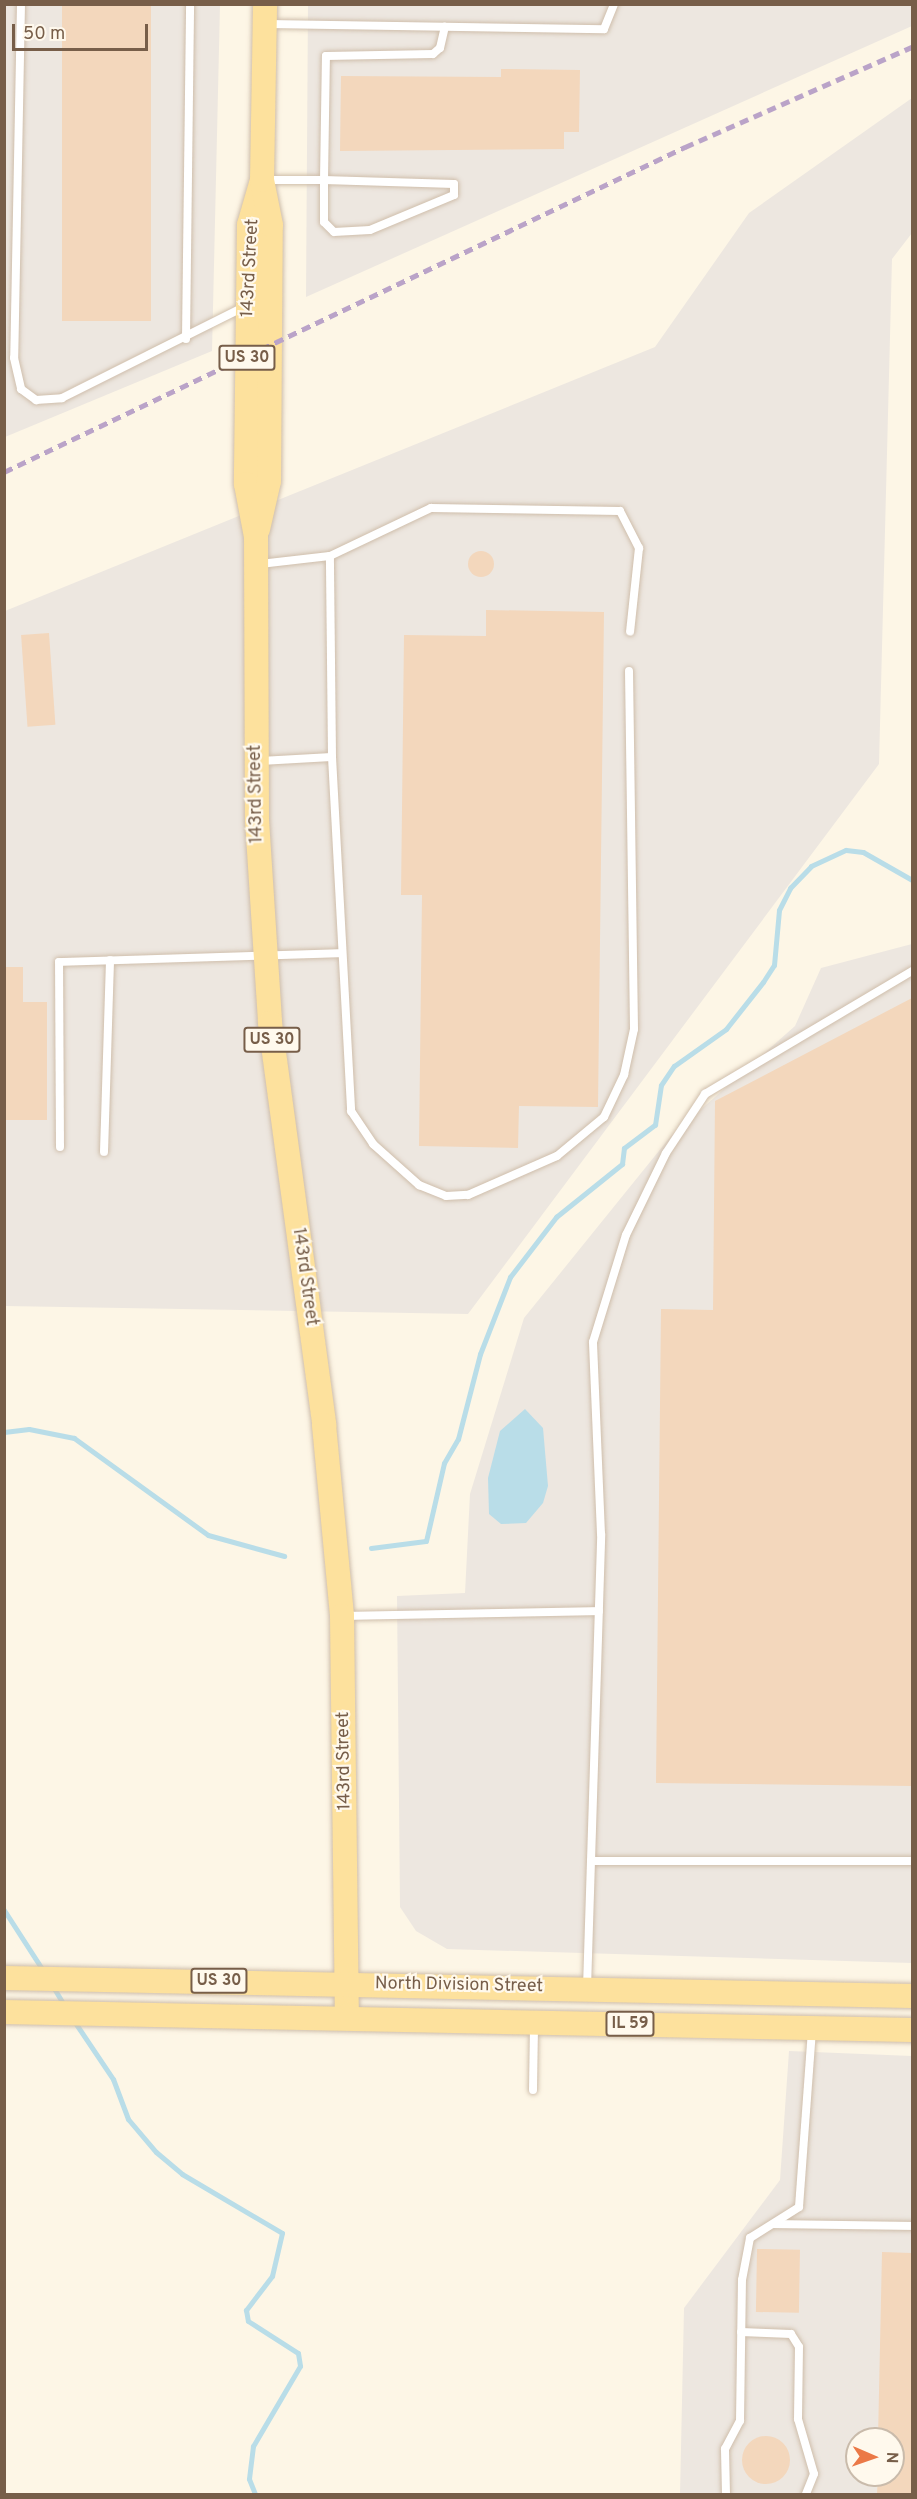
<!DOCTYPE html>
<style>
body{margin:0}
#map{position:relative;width:917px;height:2499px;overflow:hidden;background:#fdf6e6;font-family:Overpass,sans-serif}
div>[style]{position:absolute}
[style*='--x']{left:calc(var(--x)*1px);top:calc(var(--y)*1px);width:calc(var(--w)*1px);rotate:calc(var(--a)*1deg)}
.industrial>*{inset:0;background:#ede7e0}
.water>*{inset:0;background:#b9dde8}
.stream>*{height:5px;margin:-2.5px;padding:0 2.5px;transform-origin:2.5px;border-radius:2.5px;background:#b9dde8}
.building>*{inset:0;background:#f3d7bc;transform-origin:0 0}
.round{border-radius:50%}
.roads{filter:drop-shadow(0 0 2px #cfbeab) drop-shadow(0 0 2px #cfbeab)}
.service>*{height:8px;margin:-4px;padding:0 4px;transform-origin:4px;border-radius:4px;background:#fff}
.primary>*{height:24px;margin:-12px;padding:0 12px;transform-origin:12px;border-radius:12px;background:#fde19d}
.rail>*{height:4.5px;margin-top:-2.25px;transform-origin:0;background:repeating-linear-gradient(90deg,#baa3c8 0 9px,transparent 0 15px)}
span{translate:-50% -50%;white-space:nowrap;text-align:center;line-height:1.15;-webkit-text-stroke:4.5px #fff9ed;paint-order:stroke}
.shield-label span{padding:2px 4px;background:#fff9ed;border:2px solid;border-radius:4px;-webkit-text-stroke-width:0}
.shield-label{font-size:16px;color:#775e49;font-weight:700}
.street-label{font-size:18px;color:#775e49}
.frame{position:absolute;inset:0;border:6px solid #775e49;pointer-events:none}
.north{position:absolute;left:845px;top:2427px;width:60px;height:60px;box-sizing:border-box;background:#fff9ed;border:2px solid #c9bbab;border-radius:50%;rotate:92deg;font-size:16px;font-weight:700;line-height:24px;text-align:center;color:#775e49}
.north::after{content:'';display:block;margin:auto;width:21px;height:27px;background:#eb7947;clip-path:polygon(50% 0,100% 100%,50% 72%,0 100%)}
.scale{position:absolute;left:12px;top:24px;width:136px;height:27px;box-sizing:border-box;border:3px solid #775e49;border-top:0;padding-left:8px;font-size:18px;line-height:21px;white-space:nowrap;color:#775e49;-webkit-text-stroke:4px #fff9ed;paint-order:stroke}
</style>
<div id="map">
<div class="industrial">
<i style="clip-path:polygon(5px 5px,220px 5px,212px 351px,5px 437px)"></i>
<i style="clip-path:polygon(308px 5px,912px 5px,912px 26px,306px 297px)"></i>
<i style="clip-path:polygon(912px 98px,912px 233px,892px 259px,879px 764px,468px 1314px,5px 1306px,5px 611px,655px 347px,749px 213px)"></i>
<i style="clip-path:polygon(912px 944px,912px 1963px,447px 1949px,416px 1931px,400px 1907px,397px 1596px,465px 1593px,470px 1494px,524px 1318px,671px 1136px,795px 1026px,821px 968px)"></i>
<i style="clip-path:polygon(evenodd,789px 2051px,912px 2056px,912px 2494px,680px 2494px,684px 2308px,780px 2180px,789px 2051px,857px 2439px,893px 2439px,893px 2475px,857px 2475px,857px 2439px)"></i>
</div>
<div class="water">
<i style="clip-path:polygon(525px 1409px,543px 1428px,548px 1486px,543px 1503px,526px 1523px,501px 1524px,489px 1514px,488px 1478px,500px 1431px)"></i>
</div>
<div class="stream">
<i style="--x:4;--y:1432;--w:25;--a:-7"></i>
<i style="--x:29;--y:1429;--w:46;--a:11.3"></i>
<i style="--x:74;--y:1438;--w:165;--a:35.9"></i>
<i style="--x:208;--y:1535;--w:79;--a:15.4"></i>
<i style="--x:371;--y:1548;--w:55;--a:-7.3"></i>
<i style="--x:426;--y:1541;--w:80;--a:-77"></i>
<i style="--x:444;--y:1463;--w:28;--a:-60"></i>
<i style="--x:458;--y:1439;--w:88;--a:-75.5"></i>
<i style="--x:480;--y:1354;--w:83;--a:-68.7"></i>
<i style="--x:510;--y:1277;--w:76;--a:-52.5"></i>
<i style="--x:556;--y:1217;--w:85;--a:-38.8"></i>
<i style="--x:622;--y:1164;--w:16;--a:-83"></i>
<i style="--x:624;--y:1148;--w:39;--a:-37"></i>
<i style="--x:655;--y:1125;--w:40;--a:-81.5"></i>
<i style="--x:661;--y:1085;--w:23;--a:-56"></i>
<i style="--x:674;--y:1066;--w:64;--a:-35.4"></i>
<i style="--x:726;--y:1029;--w:60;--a:-51.8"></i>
<i style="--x:763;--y:982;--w:20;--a:-57"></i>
<i style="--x:774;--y:965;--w:55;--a:-84.8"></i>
<i style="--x:779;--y:910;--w:25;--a:-63"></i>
<i style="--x:790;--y:888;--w:30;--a:-46"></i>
<i style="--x:811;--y:866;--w:38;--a:-25"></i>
<i style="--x:846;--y:850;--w:17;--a:7"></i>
<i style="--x:863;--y:852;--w:56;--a:29.7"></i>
<i style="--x:4;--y:1910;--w:74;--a:57.2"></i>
<i style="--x:52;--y:1985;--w:23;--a:59"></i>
<i style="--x:74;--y:2021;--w:70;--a:56.1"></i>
<i style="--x:113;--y:2079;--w:43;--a:69.4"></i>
<i style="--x:128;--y:2119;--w:43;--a:49.7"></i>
<i style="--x:156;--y:2152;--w:34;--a:40"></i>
<i style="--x:182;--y:2174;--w:116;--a:30.5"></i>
<i style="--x:282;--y:2233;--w:44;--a:103.1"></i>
<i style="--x:272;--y:2276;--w:43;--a:127.4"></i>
<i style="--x:246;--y:2310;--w:11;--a:80"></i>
<i style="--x:248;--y:2321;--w:59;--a:32.6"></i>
<i style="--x:298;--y:2353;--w:13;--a:81"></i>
<i style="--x:300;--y:2366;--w:93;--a:120.4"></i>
<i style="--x:253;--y:2446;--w:33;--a:97"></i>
<i style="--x:249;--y:2479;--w:16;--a:68"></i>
</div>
<div class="building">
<i style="left:62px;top:4px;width:89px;height:317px"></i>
<i style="clip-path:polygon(501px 69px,580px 70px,579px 132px,564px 132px,564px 149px,340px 151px,341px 76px,501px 77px)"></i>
<i class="round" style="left:468px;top:551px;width:26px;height:26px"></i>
<i style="clip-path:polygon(486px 610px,604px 612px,598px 1107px,519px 1106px,518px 1148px,419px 1146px,422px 895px,401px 895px,404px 635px,486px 636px)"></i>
<i style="left:49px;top:633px;width:92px;height:28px;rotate:86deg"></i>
<i style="clip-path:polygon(4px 967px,23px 967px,23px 1002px,47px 1002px,47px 1120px,4px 1120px)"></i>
<i style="clip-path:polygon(912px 998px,912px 1786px,656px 1783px,661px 1309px,713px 1310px,715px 1101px)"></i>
<i style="left:757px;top:2249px;width:43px;height:63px;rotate:1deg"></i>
<i style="clip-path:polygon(882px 2252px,912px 2253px,912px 2494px,877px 2494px,878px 2475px,893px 2475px,893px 2439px,878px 2439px)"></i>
<i class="round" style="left:742px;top:2436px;width:48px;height:48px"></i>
</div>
<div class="roads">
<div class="service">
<i style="--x:21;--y:4;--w:354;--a:91.1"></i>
<i style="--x:14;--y:358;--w:32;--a:77"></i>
<i style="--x:21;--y:389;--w:19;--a:36"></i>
<i style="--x:36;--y:400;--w:26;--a:-4"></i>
<i style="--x:62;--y:398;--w:203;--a:-26.6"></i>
<i style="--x:268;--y:24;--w:336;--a:0.9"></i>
<i style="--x:604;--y:29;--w:27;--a:-68"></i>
<i style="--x:266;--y:180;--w:58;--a:0"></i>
<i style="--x:324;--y:180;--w:124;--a:-89.1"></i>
<i style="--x:326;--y:56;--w:107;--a:-1.1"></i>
<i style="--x:433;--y:54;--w:9;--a:-41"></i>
<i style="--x:440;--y:48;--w:22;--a:-77"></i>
<i style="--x:324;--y:180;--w:130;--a:1.8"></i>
<i style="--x:454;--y:184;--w:11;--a:90"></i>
<i style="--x:454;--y:195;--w:91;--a:157.4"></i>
<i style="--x:370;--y:230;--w:36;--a:177"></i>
<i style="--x:334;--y:232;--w:14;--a:-135"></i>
<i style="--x:324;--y:222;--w:42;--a:-90"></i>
<i style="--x:186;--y:339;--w:335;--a:-89.3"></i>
<i style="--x:260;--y:564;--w:70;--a:-6.5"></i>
<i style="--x:330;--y:556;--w:112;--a:-25.4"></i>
<i style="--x:431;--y:508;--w:189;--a:0.9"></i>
<i style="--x:620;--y:511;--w:42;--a:62.8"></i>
<i style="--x:639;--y:548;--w:84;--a:96.1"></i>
<i style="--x:332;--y:757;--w:355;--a:86.9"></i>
<i style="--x:351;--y:1111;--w:40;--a:56"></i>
<i style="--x:373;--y:1144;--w:62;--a:41.7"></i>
<i style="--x:419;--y:1185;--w:29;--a:22"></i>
<i style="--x:446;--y:1196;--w:22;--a:-3"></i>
<i style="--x:468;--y:1195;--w:97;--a:-23.7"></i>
<i style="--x:557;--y:1156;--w:61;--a:-39.7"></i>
<i style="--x:604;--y:1117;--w:47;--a:-64.5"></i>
<i style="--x:624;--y:1075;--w:47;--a:-77.7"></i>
<i style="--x:634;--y:1029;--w:358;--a:-90.8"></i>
<i style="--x:260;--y:761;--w:72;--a:-3.2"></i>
<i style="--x:332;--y:757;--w:201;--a:-90.6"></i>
<i style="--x:60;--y:1147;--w:185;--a:-90.3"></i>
<i style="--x:59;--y:962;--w:283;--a:-1.8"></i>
<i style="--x:104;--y:1152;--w:192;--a:-88.2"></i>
<i style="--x:346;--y:1616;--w:253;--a:-1.1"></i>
<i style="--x:591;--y:1861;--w:321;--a:0"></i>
<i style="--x:587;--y:1988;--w:454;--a:-88.2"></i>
<i style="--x:601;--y:1534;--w:192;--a:-92.4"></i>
<i style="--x:593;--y:1342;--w:112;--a:-72.9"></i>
<i style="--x:626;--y:1235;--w:91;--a:-64"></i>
<i style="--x:666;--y:1153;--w:71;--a:-56.5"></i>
<i style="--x:705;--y:1094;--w:241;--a:-30.7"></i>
<i style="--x:533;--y:2090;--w:63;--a:-89.1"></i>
<i style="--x:774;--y:2224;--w:138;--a:0.8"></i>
<i style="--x:741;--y:2332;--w:50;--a:2.3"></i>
<i style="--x:791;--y:2334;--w:15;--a:58"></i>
<i style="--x:799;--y:2347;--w:72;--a:90.8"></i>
<i style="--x:798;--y:2419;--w:57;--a:73.8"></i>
<i style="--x:814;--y:2474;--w:22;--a:112"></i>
<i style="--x:726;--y:2494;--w:45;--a:-91.3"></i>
<i style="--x:725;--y:2449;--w:32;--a:-62"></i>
<i style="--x:740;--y:2421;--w:141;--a:-89.2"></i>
<i style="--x:742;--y:2280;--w:43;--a:-79.2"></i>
<i style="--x:750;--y:2238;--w:58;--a:-32.3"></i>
<i style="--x:799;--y:2207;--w:175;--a:-85.8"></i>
</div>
<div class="primary">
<i style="--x:262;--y:180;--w:47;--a:106.1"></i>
<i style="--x:249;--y:225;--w:259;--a:90.7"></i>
<i style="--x:246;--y:484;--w:54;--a:79.3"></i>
<i style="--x:256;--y:537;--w:283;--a:89.8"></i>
<i style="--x:257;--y:820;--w:203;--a:86.3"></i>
<i style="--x:270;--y:1023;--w:406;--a:82.3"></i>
<i style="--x:324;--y:1425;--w:192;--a:84.6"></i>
<i style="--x:342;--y:1616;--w:402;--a:89.3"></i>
<i style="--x:258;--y:529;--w:49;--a:-77.1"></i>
<i style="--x:269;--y:481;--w:256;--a:-89.6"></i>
<i style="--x:271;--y:225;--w:46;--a:-101.3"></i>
<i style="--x:262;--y:180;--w:176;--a:-89"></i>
<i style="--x:4;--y:1978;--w:908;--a:1.14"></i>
<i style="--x:4;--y:2012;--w:908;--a:1.14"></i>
</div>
</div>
<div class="rail">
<i style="--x:4;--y:472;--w:755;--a:-25.51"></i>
<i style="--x:685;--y:147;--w:248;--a:-23.8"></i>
</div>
<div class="shield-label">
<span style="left:247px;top:358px">US 30</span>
<span style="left:272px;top:1040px">US 30</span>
<span style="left:219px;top:1981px">US 30</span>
<span style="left:630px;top:2024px">IL 59</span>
</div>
<div class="street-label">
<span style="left:251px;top:268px;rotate:-87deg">143rd Street</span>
<span style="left:257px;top:794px;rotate:-91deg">143rd Street</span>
<span style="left:304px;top:1277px;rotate:82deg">143rd Street</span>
<span style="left:345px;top:1761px;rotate:-91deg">143rd Street</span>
<span style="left:459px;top:1986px;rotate:1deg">North Division Street</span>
</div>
<div class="frame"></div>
<div class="north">N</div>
<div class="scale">50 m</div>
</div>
